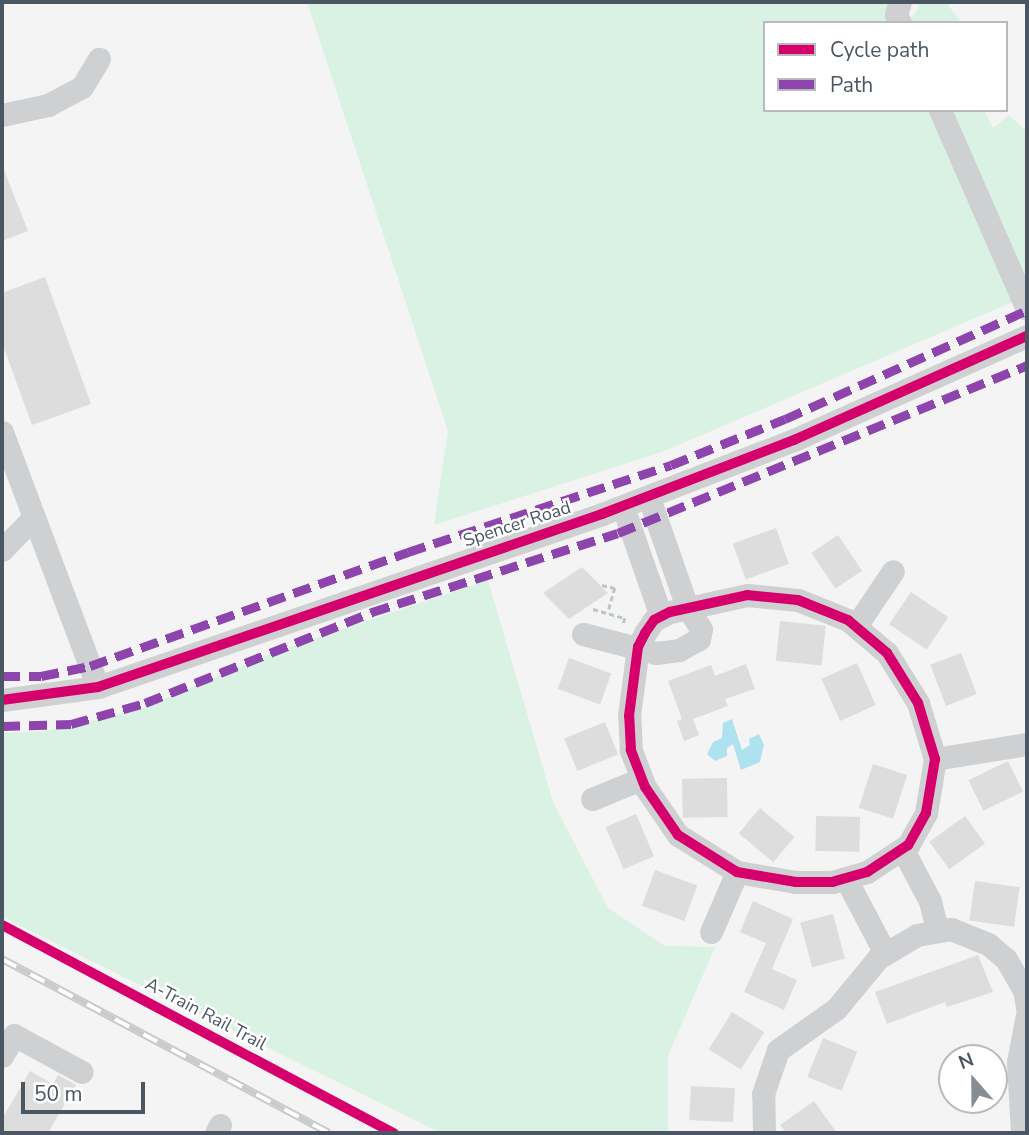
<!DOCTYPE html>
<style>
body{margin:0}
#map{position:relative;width:1029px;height:1135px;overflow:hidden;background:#f4f4f4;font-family:"Nunito Sans",sans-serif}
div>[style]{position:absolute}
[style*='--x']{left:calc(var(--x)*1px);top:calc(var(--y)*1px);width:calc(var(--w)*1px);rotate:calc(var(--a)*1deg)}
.green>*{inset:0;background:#d9f2e3}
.water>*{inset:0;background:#aee2f0}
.building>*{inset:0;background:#ddddde;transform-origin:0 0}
.path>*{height:2.5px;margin-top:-1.25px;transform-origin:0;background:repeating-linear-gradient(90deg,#bcc7c4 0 5px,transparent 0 8.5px)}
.minor>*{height:23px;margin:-11.5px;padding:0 11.5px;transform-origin:11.5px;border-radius:11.5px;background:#ced0d2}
.rail>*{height:8px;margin-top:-4px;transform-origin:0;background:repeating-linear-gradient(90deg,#fff 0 16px,#c9cacc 0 32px);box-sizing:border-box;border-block:2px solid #c9cacc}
.quiet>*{height:9px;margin-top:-4.5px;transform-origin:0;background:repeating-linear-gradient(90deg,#8e44ad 0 18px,transparent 0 27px)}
.cycleway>*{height:10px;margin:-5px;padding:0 5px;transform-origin:5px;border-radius:5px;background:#d6006c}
span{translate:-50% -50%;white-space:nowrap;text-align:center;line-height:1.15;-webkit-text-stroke:5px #fff;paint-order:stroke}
.street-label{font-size:18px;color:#4a5661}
.frame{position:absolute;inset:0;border:4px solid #4a5661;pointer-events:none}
.legend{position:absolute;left:763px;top:21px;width:245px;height:91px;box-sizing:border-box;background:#fff;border:2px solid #b7bbc0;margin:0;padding:9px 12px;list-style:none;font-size:21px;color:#4a5661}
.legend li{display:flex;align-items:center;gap:14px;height:35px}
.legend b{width:35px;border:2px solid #b7bbc0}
.north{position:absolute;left:938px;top:1044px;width:70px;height:70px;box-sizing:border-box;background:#fff;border:2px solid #b7bbc0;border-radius:50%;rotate:339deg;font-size:19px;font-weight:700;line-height:28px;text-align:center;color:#4a5661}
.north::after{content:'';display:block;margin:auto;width:24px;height:32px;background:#868d94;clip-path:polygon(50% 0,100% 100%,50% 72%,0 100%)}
.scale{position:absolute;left:21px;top:1082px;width:124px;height:32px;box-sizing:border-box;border:4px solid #4a5661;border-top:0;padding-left:9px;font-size:21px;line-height:24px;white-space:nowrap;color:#4a5661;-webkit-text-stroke:5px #fff;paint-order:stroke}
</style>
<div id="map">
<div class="green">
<i style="clip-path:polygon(307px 2px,890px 2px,888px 23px,765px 23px,765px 110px,984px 110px,993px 128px,1009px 115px,1027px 132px,1027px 296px,662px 452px,434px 525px,448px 431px)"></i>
<i style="clip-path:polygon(919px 2px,946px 2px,961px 23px,905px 23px,918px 10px)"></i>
<i style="clip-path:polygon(488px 580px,553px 802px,608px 908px,665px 946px,715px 947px,668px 1056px,668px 1133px,441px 1133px,2px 917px,2px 733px,47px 731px,140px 709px,275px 652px)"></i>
</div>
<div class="water">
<i style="clip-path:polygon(732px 719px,742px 750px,750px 745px,749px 739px,759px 734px,764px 745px,760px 762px,741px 770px,733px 744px,727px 748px,727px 756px,715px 761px,707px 754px,713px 742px,722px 738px,723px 723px)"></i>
</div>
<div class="building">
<i style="clip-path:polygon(2px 165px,28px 231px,2px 241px)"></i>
<i style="clip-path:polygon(45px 277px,91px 404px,32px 425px,2px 343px,2px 293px)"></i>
<i style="left:776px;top:528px;width:38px;height:46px;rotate:70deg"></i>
<i style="left:838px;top:535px;width:43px;height:32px;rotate:56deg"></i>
<i style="clip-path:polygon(582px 567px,608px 593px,569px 619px,543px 593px)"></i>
<i style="left:911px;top:592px;width:45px;height:39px;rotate:34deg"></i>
<i style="left:780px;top:621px;width:46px;height:40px;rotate:6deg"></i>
<i style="left:961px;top:653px;width:44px;height:33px;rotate:69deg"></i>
<i style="left:569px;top:658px;width:45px;height:33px;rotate:20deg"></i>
<i style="left:857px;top:663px;width:46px;height:39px;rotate:66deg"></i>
<i style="clip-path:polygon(746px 664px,755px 689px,725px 699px,728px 706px,693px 719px,699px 735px,684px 741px,677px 721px,682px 719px,668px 681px,711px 665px,715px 676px)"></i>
<i style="left:605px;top:722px;width:35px;height:44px;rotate:68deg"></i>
<i style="left:1008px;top:761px;width:34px;height:44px;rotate:64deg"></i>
<i style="left:873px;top:764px;width:36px;height:46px;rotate:18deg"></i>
<i style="left:727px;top:778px;width:39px;height:45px;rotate:89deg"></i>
<i style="left:760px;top:808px;width:45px;height:33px;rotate:40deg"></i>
<i style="left:636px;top:814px;width:46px;height:33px;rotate:67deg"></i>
<i style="left:816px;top:816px;width:44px;height:35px;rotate:1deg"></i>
<i style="left:965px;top:816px;width:34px;height:44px;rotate:54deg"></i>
<i style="left:655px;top:870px;width:45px;height:38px;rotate:20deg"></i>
<i style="left:975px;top:881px;width:45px;height:40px;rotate:8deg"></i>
<i style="clip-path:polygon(753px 901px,793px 919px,772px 969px,797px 980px,784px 1010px,744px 992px,766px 943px,740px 932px)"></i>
<i style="left:833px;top:914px;width:46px;height:34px;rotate:75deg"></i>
<i style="clip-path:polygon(978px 955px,993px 992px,947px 1007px,945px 1002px,887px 1024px,875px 992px)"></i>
<i style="left:732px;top:1012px;width:38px;height:44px;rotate:32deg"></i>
<i style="left:823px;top:1038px;width:37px;height:42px;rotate:22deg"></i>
<i style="clip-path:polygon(30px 1071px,53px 1084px,58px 1075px,76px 1085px,48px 1133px,2px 1133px,2px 1119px)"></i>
<i style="left:691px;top:1086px;width:44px;height:34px;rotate:3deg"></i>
<i style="clip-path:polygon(814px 1101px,837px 1133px,787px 1133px,780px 1125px)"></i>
</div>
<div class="path">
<i style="--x:602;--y:585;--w:13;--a:13"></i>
<i style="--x:615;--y:588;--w:26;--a:106"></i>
<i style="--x:593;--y:609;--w:33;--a:16"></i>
<i style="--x:625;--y:618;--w:7;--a:106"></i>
</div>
<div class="minor">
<i style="--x:900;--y:2;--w:13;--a:108"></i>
<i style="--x:896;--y:14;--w:10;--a:66"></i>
<i style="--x:940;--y:110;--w:217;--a:66.4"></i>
<i style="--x:2;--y:115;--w:47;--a:-12.3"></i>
<i style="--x:48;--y:105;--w:38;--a:-28"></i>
<i style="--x:82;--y:87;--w:33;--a:-59"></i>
<i style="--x:2;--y:432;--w:272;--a:69.4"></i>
<i style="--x:623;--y:507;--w:115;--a:70.8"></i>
<i style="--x:2;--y:550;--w:45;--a:-45.9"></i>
<i style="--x:747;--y:595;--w:51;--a:5.6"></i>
<i style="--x:798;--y:600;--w:54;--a:21.8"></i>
<i style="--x:848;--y:620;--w:51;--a:40.2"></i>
<i style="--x:887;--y:653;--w:59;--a:58.2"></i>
<i style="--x:918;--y:703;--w:59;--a:73.1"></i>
<i style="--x:935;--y:759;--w:55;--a:99.5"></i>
<i style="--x:926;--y:813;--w:37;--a:119"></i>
<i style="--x:908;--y:845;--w:49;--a:146.6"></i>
<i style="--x:867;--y:872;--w:35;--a:164"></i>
<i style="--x:833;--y:882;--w:37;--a:180"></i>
<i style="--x:796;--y:882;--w:60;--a:-170.4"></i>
<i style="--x:737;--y:872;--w:70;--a:-147.9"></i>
<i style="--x:678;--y:835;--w:58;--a:-124.5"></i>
<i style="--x:645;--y:787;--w:40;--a:-111"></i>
<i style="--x:631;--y:750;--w:34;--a:-93"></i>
<i style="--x:629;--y:716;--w:70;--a:-82.6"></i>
<i style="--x:638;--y:647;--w:16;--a:-63"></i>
<i style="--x:645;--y:633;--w:16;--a:-55"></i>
<i style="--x:654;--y:620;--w:18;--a:-27"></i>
<i style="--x:670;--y:612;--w:79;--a:-12.4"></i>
<i style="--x:856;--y:626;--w:66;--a:-56.1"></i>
<i style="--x:583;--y:634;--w:75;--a:14.6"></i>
<i style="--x:656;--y:653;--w:23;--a:-7"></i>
<i style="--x:679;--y:650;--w:23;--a:-29"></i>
<i style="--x:699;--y:639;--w:10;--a:-79"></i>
<i style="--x:701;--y:629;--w:26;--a:-122"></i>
<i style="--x:687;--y:607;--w:115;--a:-109.2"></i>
<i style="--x:2;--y:700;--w:97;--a:-7.7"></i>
<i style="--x:98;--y:687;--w:533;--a:-18.94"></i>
<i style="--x:602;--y:514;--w:206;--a:-21.1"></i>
<i style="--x:794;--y:440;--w:255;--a:-24.1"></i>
<i style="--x:935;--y:759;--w:93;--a:-9.3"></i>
<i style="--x:592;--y:799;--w:53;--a:-22.2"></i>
<i style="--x:903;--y:850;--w:58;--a:62.1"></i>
<i style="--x:930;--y:901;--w:29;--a:76"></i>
<i style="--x:846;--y:879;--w:84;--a:62.2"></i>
<i style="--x:711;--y:932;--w:65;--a:-66.6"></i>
<i style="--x:2;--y:1056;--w:24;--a:-60"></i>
<i style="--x:14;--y:1035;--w:77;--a:28.6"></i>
<i style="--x:216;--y:1133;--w:9;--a:-63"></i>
<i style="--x:764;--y:1133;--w:39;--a:-91"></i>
<i style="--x:763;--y:1094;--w:46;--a:-71.2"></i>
<i style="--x:778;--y:1050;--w:71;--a:-35.3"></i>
<i style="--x:836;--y:1009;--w:66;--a:-50.5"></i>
<i style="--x:878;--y:958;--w:45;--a:-30.5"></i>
<i style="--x:917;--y:935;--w:35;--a:-10"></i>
<i style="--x:951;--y:929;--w:40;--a:22"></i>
<i style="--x:988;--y:944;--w:23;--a:40"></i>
<i style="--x:1006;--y:959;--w:36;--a:60"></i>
<i style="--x:1024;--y:990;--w:17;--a:80"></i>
<i style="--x:1022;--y:1133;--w:71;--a:-93.2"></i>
<i style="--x:1018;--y:1062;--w:48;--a:-79.2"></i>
</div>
<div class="rail">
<i style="--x:2;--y:959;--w:370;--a:28"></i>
</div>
<div class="quiet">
<i style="--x:2;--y:676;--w:39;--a:0"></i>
<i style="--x:41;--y:676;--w:50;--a:-11.5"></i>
<i style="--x:90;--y:666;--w:338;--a:-19.7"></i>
<i style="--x:408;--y:552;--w:277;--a:-18.3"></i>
<i style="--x:671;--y:465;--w:123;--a:-22"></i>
<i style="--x:785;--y:419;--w:265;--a:-24.2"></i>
<i style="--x:2;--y:726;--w:69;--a:-1.7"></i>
<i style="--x:71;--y:724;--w:77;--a:-15.8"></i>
<i style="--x:145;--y:703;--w:245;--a:-21.8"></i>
<i style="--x:372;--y:612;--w:258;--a:-17.8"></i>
<i style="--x:618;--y:533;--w:442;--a:-22.3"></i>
</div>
<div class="cycleway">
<i style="--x:747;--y:595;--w:51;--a:5.6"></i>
<i style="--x:798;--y:600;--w:54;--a:21.8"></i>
<i style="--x:848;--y:620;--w:51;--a:40.2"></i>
<i style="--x:887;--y:653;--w:59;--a:58.2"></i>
<i style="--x:918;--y:703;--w:59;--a:73.1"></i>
<i style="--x:935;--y:759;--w:55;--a:99.5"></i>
<i style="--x:926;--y:813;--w:37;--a:119"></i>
<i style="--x:908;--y:845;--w:49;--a:146.6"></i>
<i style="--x:867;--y:872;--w:35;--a:164"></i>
<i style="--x:833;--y:882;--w:37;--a:180"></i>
<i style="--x:796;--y:882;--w:60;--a:-170.4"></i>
<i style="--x:737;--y:872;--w:70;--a:-147.9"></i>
<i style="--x:678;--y:835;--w:58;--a:-124.5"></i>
<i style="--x:645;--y:787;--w:40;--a:-111"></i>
<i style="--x:631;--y:750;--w:34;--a:-93"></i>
<i style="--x:629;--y:716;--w:70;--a:-82.6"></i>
<i style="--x:638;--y:647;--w:16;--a:-63"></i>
<i style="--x:645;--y:633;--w:16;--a:-55"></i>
<i style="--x:654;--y:620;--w:18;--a:-27"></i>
<i style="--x:670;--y:612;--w:79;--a:-12.4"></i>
<i style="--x:2;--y:700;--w:97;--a:-7.7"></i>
<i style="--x:98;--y:687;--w:533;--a:-18.94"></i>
<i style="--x:602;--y:514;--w:206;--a:-21.1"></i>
<i style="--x:794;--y:440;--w:255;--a:-24.1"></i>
<i style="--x:2;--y:925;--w:444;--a:28"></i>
</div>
<div class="street-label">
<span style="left:517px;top:524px;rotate:-18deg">Spencer Road</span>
<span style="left:206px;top:1014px;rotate:28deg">A-Train Rail Trail</span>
</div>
<div class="frame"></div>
<ul class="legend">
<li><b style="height:9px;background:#d6006c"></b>Cycle path</li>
<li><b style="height:9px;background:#8e44ad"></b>Path</li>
</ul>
<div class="north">N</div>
<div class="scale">50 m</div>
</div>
